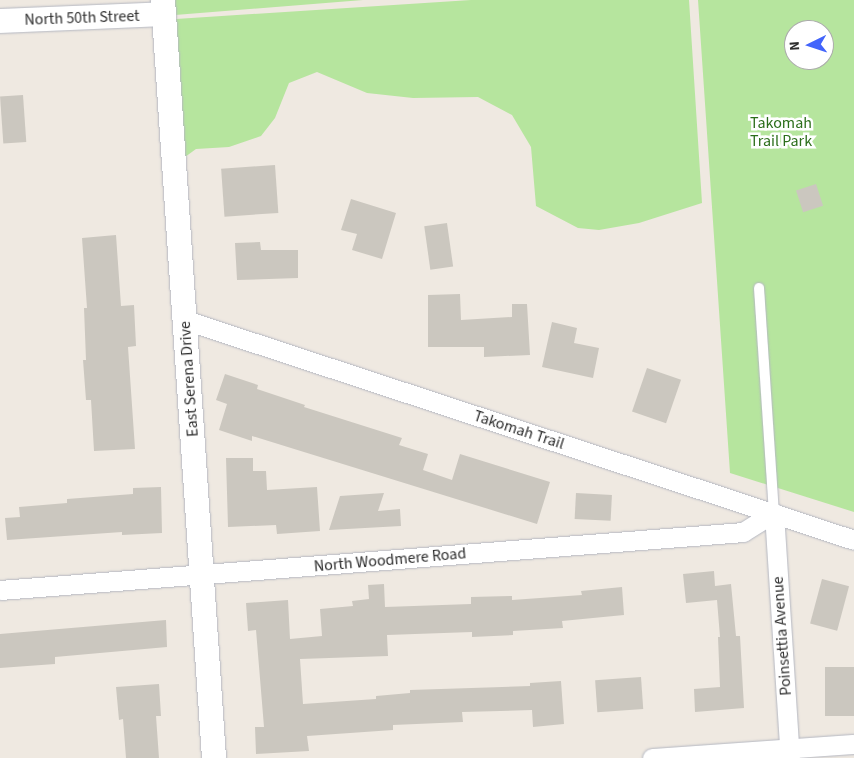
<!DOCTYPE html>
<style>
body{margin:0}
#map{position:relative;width:854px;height:758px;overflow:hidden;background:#efe9e1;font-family:"Source Sans 3",sans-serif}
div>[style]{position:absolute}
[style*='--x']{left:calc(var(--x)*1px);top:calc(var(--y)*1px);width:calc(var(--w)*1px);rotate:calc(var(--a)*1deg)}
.green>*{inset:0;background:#b6e59e}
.building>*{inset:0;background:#cbc7bf;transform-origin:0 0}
.roads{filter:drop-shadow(0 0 1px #b4b7c1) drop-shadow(0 0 1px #b4b7c1)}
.service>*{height:10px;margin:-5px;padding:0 5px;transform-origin:5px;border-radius:5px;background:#fff}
.minor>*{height:19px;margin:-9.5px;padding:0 9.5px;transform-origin:9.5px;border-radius:9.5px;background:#fff}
.tertiary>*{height:24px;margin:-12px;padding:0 12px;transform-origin:12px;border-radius:12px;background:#fff}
span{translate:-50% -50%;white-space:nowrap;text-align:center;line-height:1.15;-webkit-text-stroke:5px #fff;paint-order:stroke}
.street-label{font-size:16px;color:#2e2e2e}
.park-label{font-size:16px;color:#2c6e1b}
.north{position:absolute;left:784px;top:20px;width:50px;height:50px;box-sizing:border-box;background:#fff;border:1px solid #ababab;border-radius:50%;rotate:266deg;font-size:14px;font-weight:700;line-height:20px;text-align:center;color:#2e2e2e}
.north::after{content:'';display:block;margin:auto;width:18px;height:22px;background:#4264fb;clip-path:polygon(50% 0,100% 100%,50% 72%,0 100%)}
</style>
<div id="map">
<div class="green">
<i style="clip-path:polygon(175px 0,363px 0,175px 15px)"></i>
<i style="clip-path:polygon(471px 0,689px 0,702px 203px,639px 223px,599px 230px,578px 228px,536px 206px,531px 147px,512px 115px,478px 97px,413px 98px,367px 93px,317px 72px,289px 83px,275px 118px,261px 136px,229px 147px,196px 149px,185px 157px,176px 19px)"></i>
<i style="clip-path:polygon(evenodd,698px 0,854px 0,854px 512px,730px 473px,698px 0,794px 30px,824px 30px,824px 60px,794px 60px,794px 30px)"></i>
</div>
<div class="building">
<i style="left:23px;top:95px;width:47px;height:23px;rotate:86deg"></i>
<i style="left:275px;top:165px;width:48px;height:54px;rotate:86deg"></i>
<i style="left:816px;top:184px;width:23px;height:21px;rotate:72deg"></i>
<i style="clip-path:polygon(351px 199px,396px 213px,382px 259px,352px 250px,357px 234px,341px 230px)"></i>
<i style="left:447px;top:223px;width:44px;height:23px;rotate:82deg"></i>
<i style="clip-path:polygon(116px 235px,121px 306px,134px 305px,136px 346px,128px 347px,135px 449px,94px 451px,91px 400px,86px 400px,83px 360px,86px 360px,84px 308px,87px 308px,82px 238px)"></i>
<i style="clip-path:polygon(260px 242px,261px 250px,298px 250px,298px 278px,237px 280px,235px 243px)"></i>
<i style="clip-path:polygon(460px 294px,461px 320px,512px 317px,512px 304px,527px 304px,530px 355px,484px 357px,484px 347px,428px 347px,428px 295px)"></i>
<i style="clip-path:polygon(552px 322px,577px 328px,574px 343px,599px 348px,593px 378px,542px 367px)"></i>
<i style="left:647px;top:368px;width:36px;height:46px;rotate:19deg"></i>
<i style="clip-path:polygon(225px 374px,258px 385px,257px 389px,305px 405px,304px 407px,402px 438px,399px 445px,428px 454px,423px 470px,452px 480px,460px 454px,550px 482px,537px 524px,291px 448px,252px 436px,252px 441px,219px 430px,227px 404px,216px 400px)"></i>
<i style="clip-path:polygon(226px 458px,253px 458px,253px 471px,266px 471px,267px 490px,317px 487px,320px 531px,277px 534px,276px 525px,228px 527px)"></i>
<i style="clip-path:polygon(161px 487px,162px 533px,122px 535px,122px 532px,7px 540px,5px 518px,20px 517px,19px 507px,67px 503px,67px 499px,133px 494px,133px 488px)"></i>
<i style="clip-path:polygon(384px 493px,378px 511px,400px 509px,401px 526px,329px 530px,340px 496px)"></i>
<i style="left:576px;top:493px;width:36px;height:26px;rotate:3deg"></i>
<i style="clip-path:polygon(714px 571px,715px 586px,731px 584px,736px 636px,740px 636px,744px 708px,695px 712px,694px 689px,720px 687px,718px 637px,720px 637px,717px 600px,686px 603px,683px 574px)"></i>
<i style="left:822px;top:579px;width:28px;height:46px;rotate:15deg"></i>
<i style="clip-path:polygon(384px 584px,385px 607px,471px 604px,471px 597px,512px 596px,512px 600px,582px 595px,581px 591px,622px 587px,624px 615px,562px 621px,563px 628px,513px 631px,513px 635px,472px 637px,472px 632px,387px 635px,388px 656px,300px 659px,303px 704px,376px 699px,376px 696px,410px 693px,410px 690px,530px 686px,530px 683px,561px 681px,564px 724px,533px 727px,532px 710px,462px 712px,463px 722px,393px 725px,393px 730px,307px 736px,309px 751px,256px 754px,255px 727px,264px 727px,256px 630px,248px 631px,246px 603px,288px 600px,290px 639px,322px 636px,320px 609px,353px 606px,352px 601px,369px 599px,368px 585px)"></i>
<i style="clip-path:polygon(166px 620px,167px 647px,55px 657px,55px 664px,0 668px,0 634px)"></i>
<i style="left:854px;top:667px;width:49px;height:29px;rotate:90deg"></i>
<i style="left:641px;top:677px;width:32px;height:46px;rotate:86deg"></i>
<i style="clip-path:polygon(159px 684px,161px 716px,156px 716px,159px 758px,126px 758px,123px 719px,119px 720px,116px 687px)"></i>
</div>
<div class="roads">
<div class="service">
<i style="--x:759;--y:288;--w:225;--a:86.2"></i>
</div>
<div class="minor">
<i style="--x:185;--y:320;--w:704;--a:18.2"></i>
<i style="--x:0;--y:590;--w:745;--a:-4.46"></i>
<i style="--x:743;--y:532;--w:36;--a:-32"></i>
<i style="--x:774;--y:513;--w:246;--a:86.3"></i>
<i style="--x:652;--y:758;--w:202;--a:-4"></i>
</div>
<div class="tertiary">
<i style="--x:163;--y:0;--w:760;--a:86.15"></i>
<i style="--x:0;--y:21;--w:164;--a:-2.4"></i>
</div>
</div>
<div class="street-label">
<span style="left:82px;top:18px;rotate:-2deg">North 50th Street</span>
<span style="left:189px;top:379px;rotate:-94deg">East Serena Drive</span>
<span style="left:519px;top:430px;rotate:18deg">Takomah Trail</span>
<span style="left:390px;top:560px;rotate:-5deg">North Woodmere Road</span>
<span style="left:782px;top:636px;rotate:-94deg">Poinsettia Avenue</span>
</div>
<div class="park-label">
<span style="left:781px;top:132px">Takomah<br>Trail Park</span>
</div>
<div class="north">N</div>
</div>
